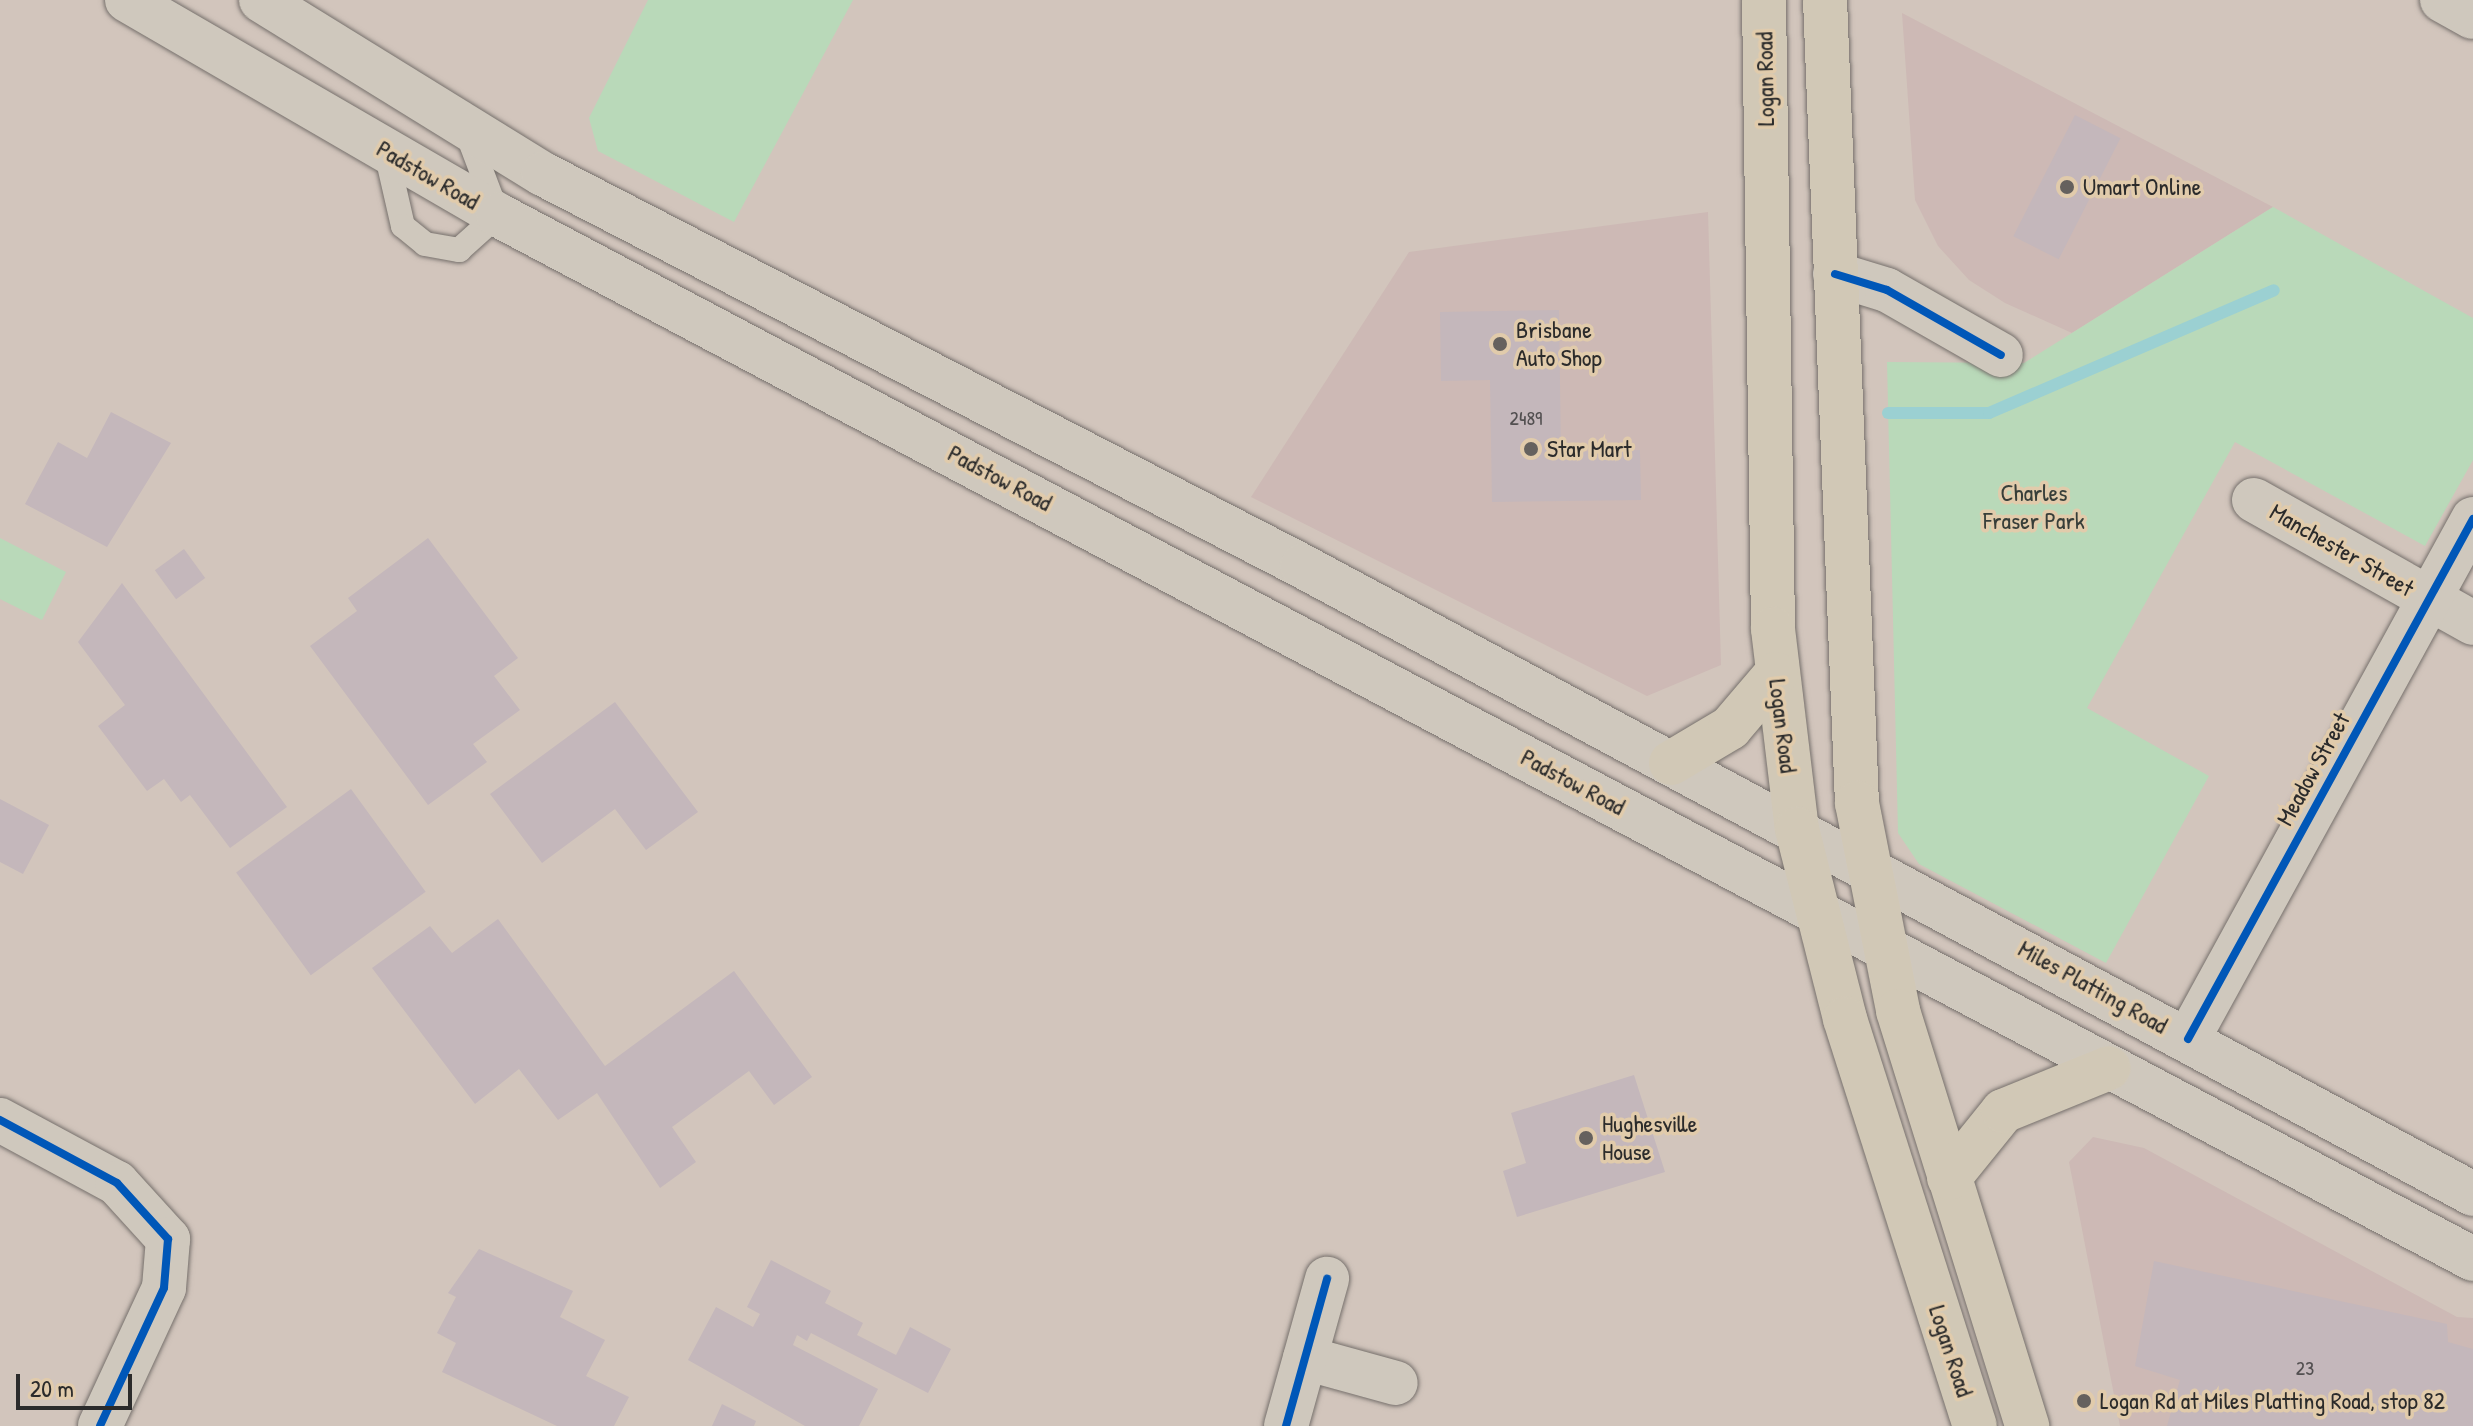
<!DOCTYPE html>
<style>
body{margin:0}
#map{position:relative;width:2473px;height:1426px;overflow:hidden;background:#d2c5bc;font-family:"Patrick Hand",sans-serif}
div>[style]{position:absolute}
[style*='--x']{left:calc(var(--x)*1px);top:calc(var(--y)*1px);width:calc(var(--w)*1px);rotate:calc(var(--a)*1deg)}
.built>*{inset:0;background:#cdb9b5}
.green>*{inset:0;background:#b9d9b9}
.stream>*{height:12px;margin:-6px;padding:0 6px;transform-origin:6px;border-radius:6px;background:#9bd0d2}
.building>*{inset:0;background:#c4b7bb;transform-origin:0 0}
.roads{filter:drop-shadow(0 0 2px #76706c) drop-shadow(0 0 2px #76706c)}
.service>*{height:24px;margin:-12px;padding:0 12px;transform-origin:12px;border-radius:12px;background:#cfc8bd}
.minor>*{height:44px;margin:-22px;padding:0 22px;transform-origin:22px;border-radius:22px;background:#cfc8bd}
.secondary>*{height:44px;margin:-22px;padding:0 22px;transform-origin:22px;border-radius:22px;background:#cfc8bd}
.primary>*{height:44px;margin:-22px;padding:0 22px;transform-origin:22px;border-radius:22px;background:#d1c8b6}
.cycleway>*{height:8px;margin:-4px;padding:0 4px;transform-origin:4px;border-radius:4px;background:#0057b8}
.dots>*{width:22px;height:22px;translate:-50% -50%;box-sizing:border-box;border:4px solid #e1cbab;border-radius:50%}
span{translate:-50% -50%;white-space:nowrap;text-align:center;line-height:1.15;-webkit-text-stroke:7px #e1cbab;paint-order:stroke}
.number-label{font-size:20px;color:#524f50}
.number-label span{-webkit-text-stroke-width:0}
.street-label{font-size:24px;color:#2b2b2b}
.poi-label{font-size:24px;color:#2b2b2b}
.left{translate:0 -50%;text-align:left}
.park-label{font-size:24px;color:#373e39}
.scale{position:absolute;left:16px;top:1374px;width:116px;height:36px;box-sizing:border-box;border:4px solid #2b2b2b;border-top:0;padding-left:10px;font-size:24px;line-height:28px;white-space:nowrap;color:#2b2b2b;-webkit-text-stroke:6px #e1cbab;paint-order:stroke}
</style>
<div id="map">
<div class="built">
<i style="clip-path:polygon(1902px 13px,2273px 207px,2072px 333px,2005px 303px,1969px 280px,1938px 246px,1915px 200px)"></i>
<i style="clip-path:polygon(1708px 212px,1721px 665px,1647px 696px,1251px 497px,1409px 252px)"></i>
<i style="clip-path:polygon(2093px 1137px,2144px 1148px,2457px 1317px,2473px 1318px,2473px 1426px,2120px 1426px,2069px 1162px)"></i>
</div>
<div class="green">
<i style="clip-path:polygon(648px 0,853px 0,734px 222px,598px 151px,589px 118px)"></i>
<i style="clip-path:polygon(2273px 207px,2473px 318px,2473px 460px,2425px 546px,2235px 442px,2087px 708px,2209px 776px,2106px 963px,1919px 864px,1898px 833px,1887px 362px,2024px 363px)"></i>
<i style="clip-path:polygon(0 538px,66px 572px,42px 620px,0 599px)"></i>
</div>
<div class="stream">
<i style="--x:1888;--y:413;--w:101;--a:0"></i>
<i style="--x:1989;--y:413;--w:310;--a:-23.3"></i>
</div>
<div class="building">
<i style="left:2075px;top:115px;width:51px;height:136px;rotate:27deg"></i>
<i style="clip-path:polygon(1559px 310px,1561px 452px,1640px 450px,1641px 500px,1492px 502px,1490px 380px,1441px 381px,1440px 312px)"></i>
<i style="clip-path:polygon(111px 412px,171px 443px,107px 547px,25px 504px,58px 442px,87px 458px)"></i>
<i style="clip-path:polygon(428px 538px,518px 658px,494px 676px,520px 710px,473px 744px,487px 762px,428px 805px,310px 646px,357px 611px,348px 598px)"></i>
<i style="left:184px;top:549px;width:36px;height:36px;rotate:54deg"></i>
<i style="clip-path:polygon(122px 583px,287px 807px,230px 848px,190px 795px,181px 802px,164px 779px,147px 791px,98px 726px,125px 705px,78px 642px)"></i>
<i style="clip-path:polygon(615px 702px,698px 812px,646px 850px,615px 809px,542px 863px,490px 794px)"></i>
<i style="left:351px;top:789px;width:127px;height:142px;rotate:54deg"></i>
<i style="clip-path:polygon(0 799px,49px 825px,23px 874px,0 862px)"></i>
<i style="clip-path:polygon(498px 919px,605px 1066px,734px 971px,812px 1077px,774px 1105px,749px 1071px,672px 1127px,696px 1162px,660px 1188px,597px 1093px,558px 1120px,519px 1069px,475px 1104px,372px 968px,430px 926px,452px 953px)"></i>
<i style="clip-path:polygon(1634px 1075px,1665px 1172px,1517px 1217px,1503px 1171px,1526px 1163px,1511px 1113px)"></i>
<i style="clip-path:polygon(479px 1249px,573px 1291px,560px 1317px,605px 1340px,586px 1376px,629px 1397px,614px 1426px,557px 1426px,442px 1372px,456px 1343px,437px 1333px,456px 1297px,448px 1293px)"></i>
<i style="clip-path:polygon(771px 1260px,831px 1291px,825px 1303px,863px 1323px,857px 1335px,896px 1355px,910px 1327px,951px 1349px,928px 1393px,811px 1333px,807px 1341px,797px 1335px,793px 1345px,878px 1389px,859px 1426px,805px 1426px,688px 1360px,716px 1307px,753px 1327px,760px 1314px,747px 1307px)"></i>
<i style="clip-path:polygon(2154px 1261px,2447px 1324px,2448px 1342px,2473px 1349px,2473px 1426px,2167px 1426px,2180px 1380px,2135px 1366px)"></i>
<i style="clip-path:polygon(722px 1404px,756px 1421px,754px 1426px,712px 1426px)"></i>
</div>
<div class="roads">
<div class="service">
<i style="--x:386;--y:152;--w:76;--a:77.1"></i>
<i style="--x:403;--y:226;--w:28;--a:39"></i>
<i style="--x:425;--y:244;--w:35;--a:10"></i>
<i style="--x:459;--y:250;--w:52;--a:-41.9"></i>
<i style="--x:498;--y:215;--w:88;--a:-110.7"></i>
</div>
<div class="minor">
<i style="--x:2442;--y:0;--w:35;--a:29"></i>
<i style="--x:1835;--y:274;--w:54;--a:17.1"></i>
<i style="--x:1887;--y:290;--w:131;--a:29.7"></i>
<i style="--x:2254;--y:500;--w:251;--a:29.3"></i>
<i style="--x:2188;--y:1039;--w:593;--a:-61.27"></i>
<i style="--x:0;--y:1120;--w:133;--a:28.3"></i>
<i style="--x:117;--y:1183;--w:76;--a:47.7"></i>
<i style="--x:168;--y:1239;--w:49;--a:94.7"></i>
<i style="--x:164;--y:1288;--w:152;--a:114.9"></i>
<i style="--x:1305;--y:1358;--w:94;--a:15.4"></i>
<i style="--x:1286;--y:1426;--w:153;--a:-74.4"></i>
</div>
<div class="secondary">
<i style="--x:127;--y:0;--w:429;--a:30.1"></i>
<i style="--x:498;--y:215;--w:2234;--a:27.86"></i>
<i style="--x:261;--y:0;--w:331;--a:31.7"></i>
<i style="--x:543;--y:174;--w:854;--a:27.31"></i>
<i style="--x:1302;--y:566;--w:1329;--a:28.2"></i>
</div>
<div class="primary">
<i style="--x:1764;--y:0;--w:629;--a:89.18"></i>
<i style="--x:1773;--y:629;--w:201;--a:83.2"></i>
<i style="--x:1797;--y:829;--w:196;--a:75.8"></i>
<i style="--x:1845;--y:1019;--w:427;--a:72.3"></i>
<i style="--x:1825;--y:0;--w:804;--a:87.72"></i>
<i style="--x:1857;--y:803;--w:212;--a:78.8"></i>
<i style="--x:1898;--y:1011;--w:435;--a:72.7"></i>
<i style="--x:1671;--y:763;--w:69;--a:-30.7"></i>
<i style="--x:1730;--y:728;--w:71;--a:-49.6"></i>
<i style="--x:1949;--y:1178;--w:86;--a:-51.1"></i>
<i style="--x:2003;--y:1111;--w:114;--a:-22.1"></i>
</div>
</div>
<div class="cycleway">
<i style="--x:1835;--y:274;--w:54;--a:17.1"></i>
<i style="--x:1887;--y:290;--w:131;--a:29.7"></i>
<i style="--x:2188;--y:1039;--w:593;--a:-61.27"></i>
<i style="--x:0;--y:1120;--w:133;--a:28.3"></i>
<i style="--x:117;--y:1183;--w:76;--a:47.7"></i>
<i style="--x:168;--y:1239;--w:49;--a:94.7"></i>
<i style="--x:164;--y:1288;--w:152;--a:114.9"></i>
<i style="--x:1286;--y:1426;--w:153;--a:-74.4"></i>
</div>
<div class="dots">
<i style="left:2067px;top:187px;background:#65615e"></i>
<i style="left:1500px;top:344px;background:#65615e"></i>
<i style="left:1531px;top:449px;background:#65615e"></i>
<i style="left:1586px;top:1138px;background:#65615e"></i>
<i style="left:2084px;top:1401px;background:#65615e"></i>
</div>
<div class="number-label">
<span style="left:1526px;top:417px">2489</span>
<span style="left:2305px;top:1367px">23</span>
</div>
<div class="street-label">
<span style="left:1765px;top:79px;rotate:-91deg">Logan Road</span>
<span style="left:428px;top:175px;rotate:30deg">Padstow Road</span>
<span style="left:1000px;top:478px;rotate:28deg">Padstow Road</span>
<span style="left:2342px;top:550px;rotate:30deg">Manchester Street</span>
<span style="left:1783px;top:726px;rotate:83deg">Logan Road</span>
<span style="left:2313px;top:769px;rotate:-61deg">Meadow Street</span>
<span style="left:1573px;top:782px;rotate:28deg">Padstow Road</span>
<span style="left:2093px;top:987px;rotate:29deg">Miles Platting Road</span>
<span style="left:1951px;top:1351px;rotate:72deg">Logan Road</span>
</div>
<div class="poi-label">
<span class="left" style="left:2083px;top:187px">Umart Online</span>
<span class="left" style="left:1516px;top:344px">Brisbane<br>Auto Shop</span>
<span class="left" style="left:1547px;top:449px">Star Mart</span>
<span class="left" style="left:1602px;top:1138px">Hughesville<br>House</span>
<span class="left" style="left:2100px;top:1401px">Logan Rd at Miles Platting Road, stop 82</span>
</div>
<div class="park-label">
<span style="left:2034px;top:507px">Charles<br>Fraser Park</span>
</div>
<div class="scale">20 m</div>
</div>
